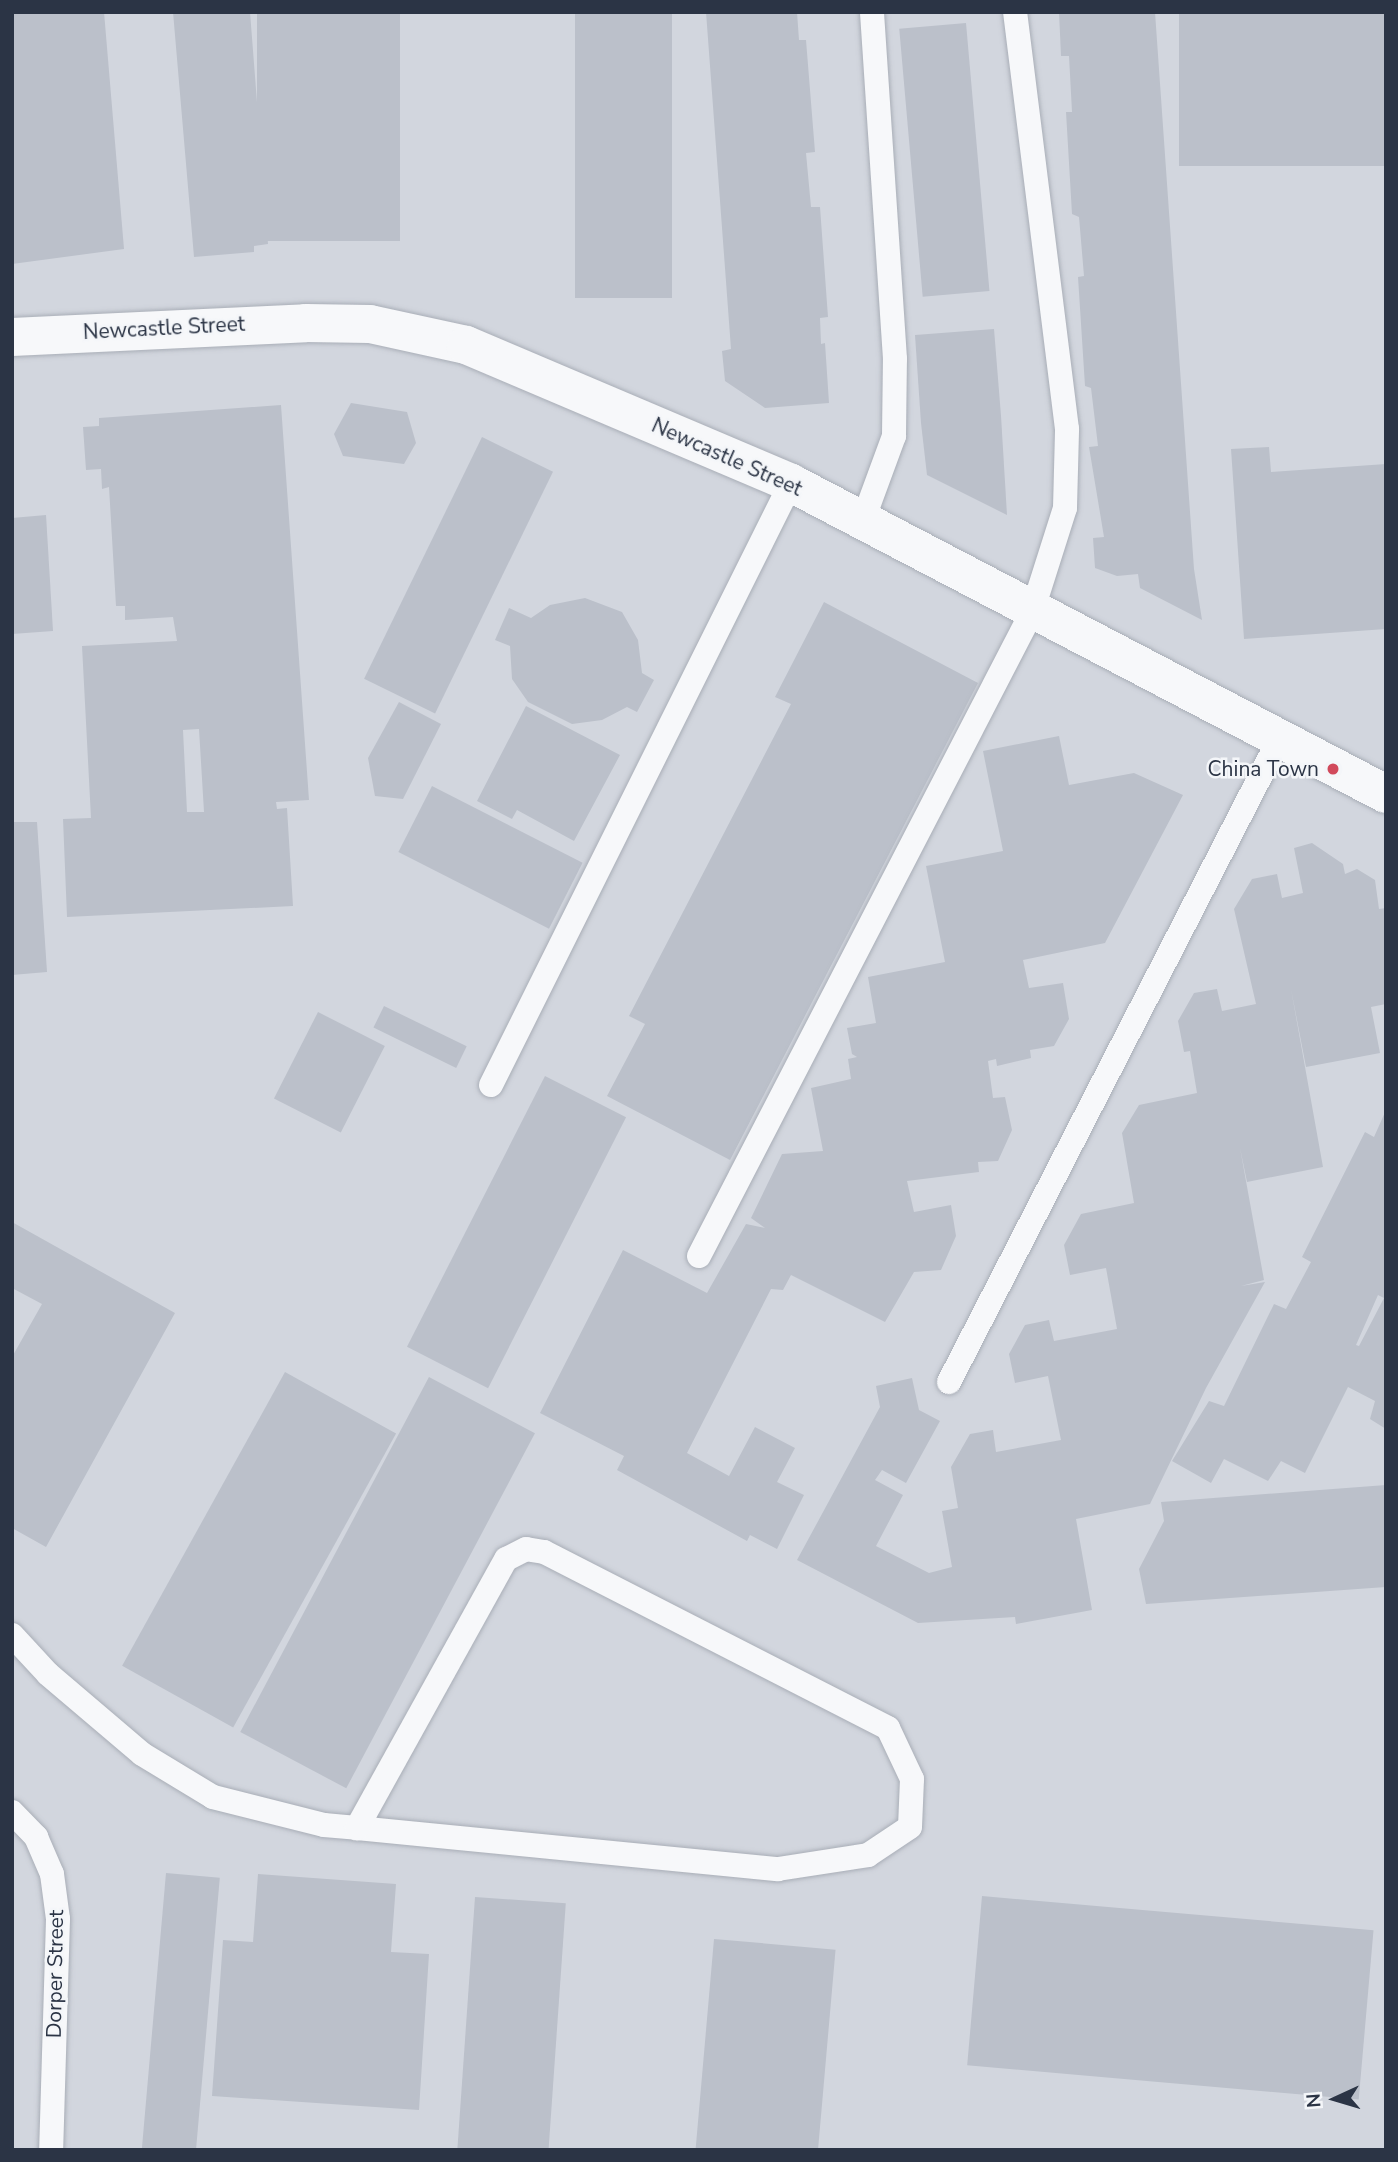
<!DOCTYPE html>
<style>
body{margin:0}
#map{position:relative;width:1398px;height:2162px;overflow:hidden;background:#e4e7ec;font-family:"Nunito Sans",sans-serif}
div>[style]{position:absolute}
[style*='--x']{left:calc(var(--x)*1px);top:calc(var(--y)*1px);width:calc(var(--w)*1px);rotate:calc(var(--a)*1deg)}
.built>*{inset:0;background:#d2d6de;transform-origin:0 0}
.building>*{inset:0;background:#bbc0ca;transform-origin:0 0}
.roads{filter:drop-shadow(0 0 2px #a9aeb7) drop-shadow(0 0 2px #a9aeb7)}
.service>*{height:24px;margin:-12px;padding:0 12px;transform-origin:12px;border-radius:12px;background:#f7f8fa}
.minor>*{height:38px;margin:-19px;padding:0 19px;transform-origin:19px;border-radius:19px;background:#f7f8fa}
.dots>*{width:19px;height:19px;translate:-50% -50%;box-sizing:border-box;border:4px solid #f4f6f9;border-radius:50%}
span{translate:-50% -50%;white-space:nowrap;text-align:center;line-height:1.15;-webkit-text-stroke:5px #f4f6f9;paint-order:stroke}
.street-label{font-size:21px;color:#2b3445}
.poi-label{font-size:21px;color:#2b3445}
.right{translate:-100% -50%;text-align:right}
.frame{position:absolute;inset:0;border:14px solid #2b3445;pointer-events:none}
.north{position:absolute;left:1300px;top:2064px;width:70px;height:70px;-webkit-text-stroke:5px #f4f6f9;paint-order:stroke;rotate:266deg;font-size:19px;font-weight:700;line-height:28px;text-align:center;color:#2b3445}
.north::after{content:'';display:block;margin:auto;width:24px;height:32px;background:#2b3445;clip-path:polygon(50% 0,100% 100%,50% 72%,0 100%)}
</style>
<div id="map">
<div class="built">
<i style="left:12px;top:12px;width:1374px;height:2138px"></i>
</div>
<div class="building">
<i style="clip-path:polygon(12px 12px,104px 12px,124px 249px,12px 264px)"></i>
<i style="clip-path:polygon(173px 12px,250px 12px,268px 244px,254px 246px,254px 252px,194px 257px)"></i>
<i style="left:257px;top:12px;width:143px;height:229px"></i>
<i style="left:575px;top:12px;width:97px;height:286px"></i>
<i style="clip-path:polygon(706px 12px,797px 12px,799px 40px,806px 40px,815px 152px,806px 153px,811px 207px,820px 207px,828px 317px,820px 318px,821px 344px,825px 343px,829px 403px,765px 408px,725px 381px,722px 351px,731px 349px)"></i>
<i style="clip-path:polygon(1059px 12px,1155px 12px,1194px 569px,1202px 620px,1140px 588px,1138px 574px,1117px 576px,1095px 568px,1093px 538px,1104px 537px,1089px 447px,1098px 446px,1091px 388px,1085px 386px,1078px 277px,1084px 276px,1079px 217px,1072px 214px,1066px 112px,1072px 112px,1069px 56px,1061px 56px)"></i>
<i style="left:1179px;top:12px;width:207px;height:154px"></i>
<i style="left:966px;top:23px;width:269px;height:67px;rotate:85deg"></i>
<i style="clip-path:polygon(994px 329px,1001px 416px,1007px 515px,927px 475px,921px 423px,915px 335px)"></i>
<i style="clip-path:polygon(351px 403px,407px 412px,416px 443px,404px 464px,343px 456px,334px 434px)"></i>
<i style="clip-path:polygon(evenodd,281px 405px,309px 800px,276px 802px,277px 809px,287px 808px,293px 906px,67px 917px,63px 819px,91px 818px,82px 646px,177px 641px,173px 617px,125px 620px,125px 606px,116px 606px,109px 487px,102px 489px,101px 469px,86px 470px,83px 427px,99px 426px,99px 418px,281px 405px,199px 729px,204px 812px,187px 812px,183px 730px,199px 729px)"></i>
<i style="left:482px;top:437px;width:79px;height:269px;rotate:26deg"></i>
<i style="clip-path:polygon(1269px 447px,1271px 472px,1386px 464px,1386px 629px,1244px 639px,1231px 449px)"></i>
<i style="clip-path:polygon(46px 515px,53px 631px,12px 634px,12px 518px)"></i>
<i style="clip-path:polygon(585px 598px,622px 612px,638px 640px,642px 673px,654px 680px,637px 712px,627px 707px,602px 720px,572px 724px,528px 702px,512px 679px,510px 646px,495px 640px,509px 608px,531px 618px,550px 605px)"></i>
<i style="clip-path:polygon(824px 602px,978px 683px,730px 1160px,607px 1096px,645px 1024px,629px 1016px,791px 704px,775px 697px)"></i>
<i style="clip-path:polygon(399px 702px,441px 724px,403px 799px,375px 796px,368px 758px)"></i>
<i style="clip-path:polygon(526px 706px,620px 755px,574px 841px,517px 810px,512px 819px,477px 801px)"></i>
<i style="clip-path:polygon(1059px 736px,1069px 785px,1134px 773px,1183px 795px,1105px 943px,1023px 960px,1029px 988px,1063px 983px,1069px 1019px,1054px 1046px,1030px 1050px,1031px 1058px,997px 1066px,996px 1059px,988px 1061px,993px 1098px,1005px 1097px,1012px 1130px,998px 1161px,978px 1162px,979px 1172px,907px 1181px,914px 1212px,951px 1205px,956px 1236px,941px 1270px,914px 1272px,885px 1322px,791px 1275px,783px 1290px,771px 1289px,687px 1453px,729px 1476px,755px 1427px,795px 1448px,777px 1482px,804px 1495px,777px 1549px,750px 1535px,747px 1541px,617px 1470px,624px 1456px,540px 1413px,623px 1250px,707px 1293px,746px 1224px,765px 1228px,751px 1218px,782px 1154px,823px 1151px,811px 1088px,851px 1079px,848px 1059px,857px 1057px,852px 1054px,847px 1028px,876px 1023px,868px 977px,945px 962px,926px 866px,1003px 851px,983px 751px)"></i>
<i style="left:432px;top:786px;width:169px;height:74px;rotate:27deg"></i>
<i style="clip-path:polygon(12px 822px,37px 822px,47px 972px,12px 975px)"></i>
<i style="clip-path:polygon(1312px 843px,1343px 864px,1345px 874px,1357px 869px,1375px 880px,1379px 909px,1386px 908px,1386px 1004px,1371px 1007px,1380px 1053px,1306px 1067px,1291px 989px,1323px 1167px,1247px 1182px,1240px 1148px,1264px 1280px,1241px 1286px,1265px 1282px,1206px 1388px,1150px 1504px,1076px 1519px,1092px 1610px,1016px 1624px,1015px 1617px,918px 1623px,797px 1560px,880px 1407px,876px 1386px,912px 1378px,919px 1410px,940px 1421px,906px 1483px,882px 1470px,875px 1480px,903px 1495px,876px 1546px,929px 1573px,952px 1567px,942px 1511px,958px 1508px,951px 1467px,970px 1434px,993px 1430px,996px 1452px,1061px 1440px,1048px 1376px,1015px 1383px,1009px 1354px,1025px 1325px,1049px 1320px,1054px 1341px,1117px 1329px,1106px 1268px,1070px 1275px,1064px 1245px,1081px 1214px,1134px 1203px,1122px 1133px,1139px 1105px,1197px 1093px,1190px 1051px,1184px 1052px,1178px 1021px,1194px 993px,1217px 989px,1222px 1011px,1256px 1004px,1234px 909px,1252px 879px,1277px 874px,1282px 898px,1303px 893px,1294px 848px)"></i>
<i style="left:384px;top:1006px;width:92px;height:24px;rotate:26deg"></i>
<i style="left:318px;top:1012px;width:75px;height:97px;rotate:27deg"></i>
<i style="left:545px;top:1076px;width:91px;height:304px;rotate:27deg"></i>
<i style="clip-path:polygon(evenodd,1386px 1110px,1386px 1429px,1370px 1419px,1375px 1401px,1348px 1387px,1305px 1473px,1281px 1461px,1268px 1481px,1224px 1459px,1211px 1483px,1172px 1461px,1209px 1401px,1224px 1406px,1274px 1304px,1286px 1309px,1311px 1262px,1302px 1257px,1365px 1132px,1374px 1137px,1386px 1110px,1378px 1295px,1384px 1298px,1359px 1346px,1356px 1345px,1378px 1295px)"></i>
<i style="clip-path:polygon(12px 1222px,175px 1313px,46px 1547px,12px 1528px,12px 1357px,42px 1304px,12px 1288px)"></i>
<i style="left:285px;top:1372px;width:127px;height:336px;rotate:29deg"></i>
<i style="left:429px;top:1377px;width:120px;height:402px;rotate:28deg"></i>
<i style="clip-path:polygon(1386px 1485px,1386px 1587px,1146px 1604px,1139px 1569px,1164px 1521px,1161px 1502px)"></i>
<i style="left:166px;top:1873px;width:54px;height:278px;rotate:5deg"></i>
<i style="clip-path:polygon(258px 1874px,396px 1884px,391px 1952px,429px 1954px,419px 2110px,212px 2096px,223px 1940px,253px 1942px)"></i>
<i style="left:982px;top:1896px;width:393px;height:170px;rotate:5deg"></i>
<i style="left:475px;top:1897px;width:91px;height:254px;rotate:4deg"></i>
<i style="left:714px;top:1939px;width:122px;height:212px;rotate:5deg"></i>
</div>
<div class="roads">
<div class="service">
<i style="--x:862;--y:523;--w:93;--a:-69.8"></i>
<i style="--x:894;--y:436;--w:77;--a:-89.3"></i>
<i style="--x:895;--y:359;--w:348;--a:-93.8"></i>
<i style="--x:491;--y:1085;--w:673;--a:-63.51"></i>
<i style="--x:699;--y:1256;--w:725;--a:-62.66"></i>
<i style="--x:1032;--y:612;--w:109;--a:-72.4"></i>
<i style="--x:1065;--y:508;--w:79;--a:-88.5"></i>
<i style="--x:1067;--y:429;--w:420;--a:-97.1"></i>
<i style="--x:949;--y:1382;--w:724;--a:-62.8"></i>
<i style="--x:12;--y:1635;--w:53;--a:47.3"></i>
<i style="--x:48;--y:1674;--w:123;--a:40.4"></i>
<i style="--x:142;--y:1754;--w:83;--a:31.2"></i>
<i style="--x:213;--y:1797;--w:114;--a:14.2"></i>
<i style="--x:324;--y:1825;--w:33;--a:5"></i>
<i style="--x:357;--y:1828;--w:423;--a:5.6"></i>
<i style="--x:778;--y:1869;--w:91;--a:-8.8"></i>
<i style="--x:868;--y:1855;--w:50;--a:-33.7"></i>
<i style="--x:910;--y:1827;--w:48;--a:-87.6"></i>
<i style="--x:912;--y:1779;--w:56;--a:-115.2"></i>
<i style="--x:888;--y:1728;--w:386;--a:-152.9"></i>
<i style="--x:544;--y:1552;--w:18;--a:-171"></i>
<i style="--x:526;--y:1549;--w:22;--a:153"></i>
<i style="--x:506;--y:1559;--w:308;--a:119"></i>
<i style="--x:12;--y:1812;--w:35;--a:46"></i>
<i style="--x:36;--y:1837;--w:40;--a:66.6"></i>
<i style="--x:52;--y:1874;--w:45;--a:82.4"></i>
<i style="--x:58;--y:1919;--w:231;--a:91.7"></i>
</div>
<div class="minor">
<i style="--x:12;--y:337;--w:294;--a:-2.7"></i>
<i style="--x:306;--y:323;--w:64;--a:0.9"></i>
<i style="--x:370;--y:324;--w:98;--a:12.3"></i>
<i style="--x:466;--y:345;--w:353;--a:23"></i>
<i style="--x:791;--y:483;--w:671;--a:27.6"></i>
</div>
</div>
<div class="dots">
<i style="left:1333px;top:769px;background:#d1495b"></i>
</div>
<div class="street-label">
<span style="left:164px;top:328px;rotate:-3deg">Newcastle Street</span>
<span style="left:727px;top:457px;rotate:24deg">Newcastle Street</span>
<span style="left:55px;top:1974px;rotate:-89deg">Dorper Street</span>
</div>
<div class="poi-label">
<span class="right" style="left:1319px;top:769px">China Town</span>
</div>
<div class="frame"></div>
<div class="north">N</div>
</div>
